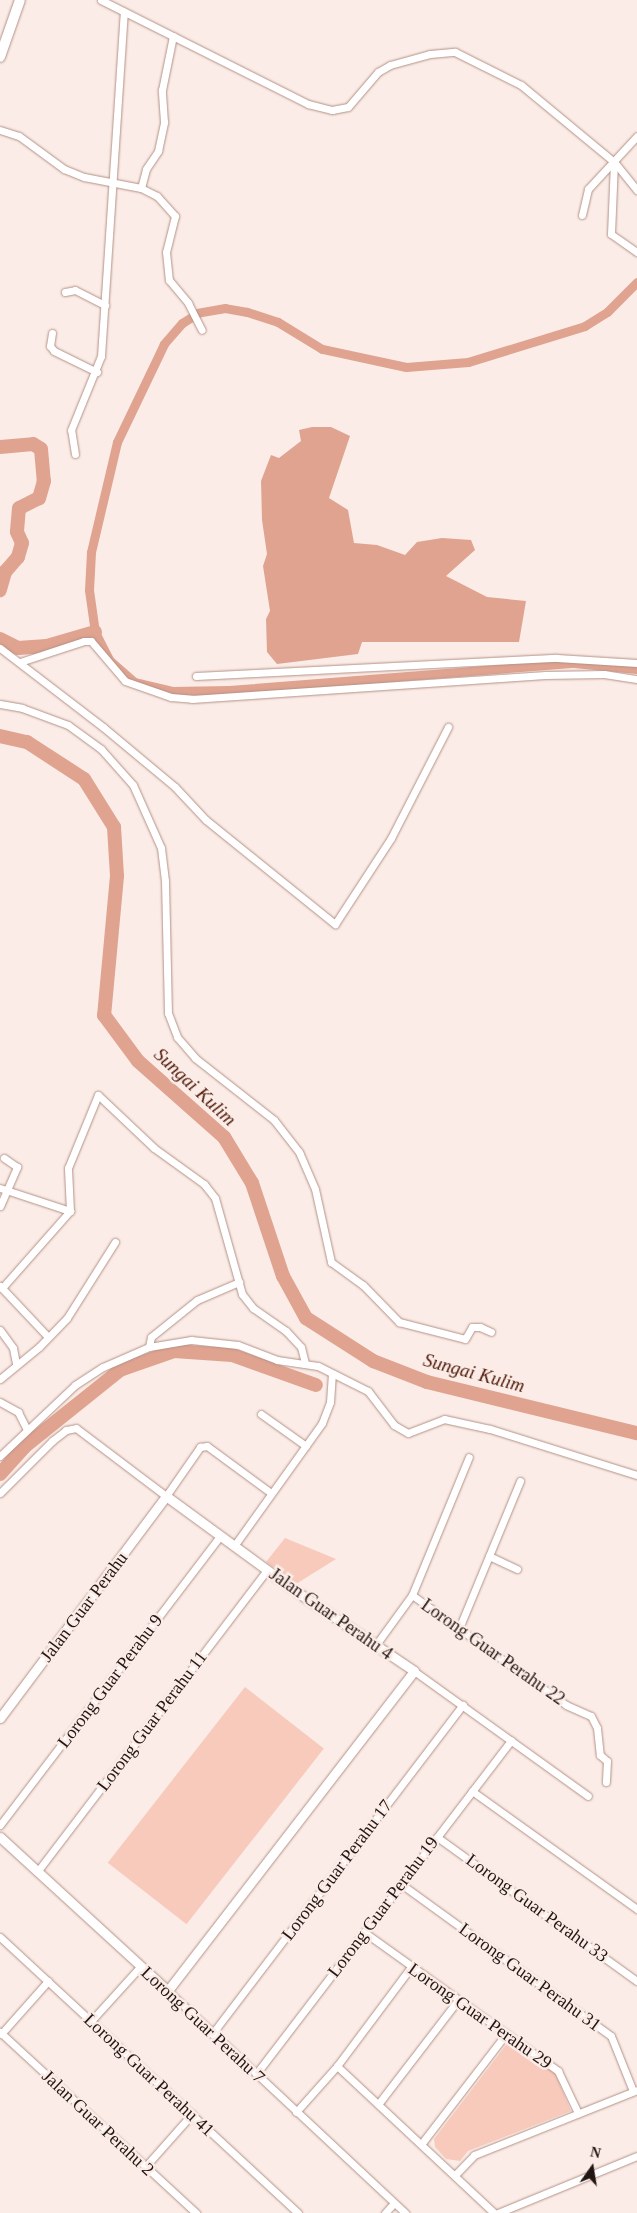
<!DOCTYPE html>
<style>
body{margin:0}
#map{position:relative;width:637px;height:2213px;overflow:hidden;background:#fbece7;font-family:Georgia,serif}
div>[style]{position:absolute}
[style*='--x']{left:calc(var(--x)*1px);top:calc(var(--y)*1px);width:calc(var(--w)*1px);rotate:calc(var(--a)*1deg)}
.green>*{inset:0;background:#f8cabc;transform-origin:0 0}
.water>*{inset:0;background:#dfa390}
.canal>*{height:9px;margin:-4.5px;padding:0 4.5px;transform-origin:4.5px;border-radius:4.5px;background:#dfa390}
.river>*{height:14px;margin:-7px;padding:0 7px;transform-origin:7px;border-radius:7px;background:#dfa390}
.roads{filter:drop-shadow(0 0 1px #b49186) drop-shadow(0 0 1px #b49186)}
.minor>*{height:7px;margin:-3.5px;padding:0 3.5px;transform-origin:3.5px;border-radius:3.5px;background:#fff}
.tertiary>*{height:9px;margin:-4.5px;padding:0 4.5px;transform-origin:4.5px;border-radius:4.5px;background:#fff}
.secondary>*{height:10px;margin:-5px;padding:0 5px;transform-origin:5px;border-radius:5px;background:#fff}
span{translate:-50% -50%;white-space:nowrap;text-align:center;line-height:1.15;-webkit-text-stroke:5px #fbece7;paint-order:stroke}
.street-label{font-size:18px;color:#231612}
.water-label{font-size:19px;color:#4f1a08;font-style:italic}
.north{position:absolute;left:567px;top:2143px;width:50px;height:50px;-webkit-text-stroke:4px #fbece7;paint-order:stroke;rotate:13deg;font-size:14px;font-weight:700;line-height:20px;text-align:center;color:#231612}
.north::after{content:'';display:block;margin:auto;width:18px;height:22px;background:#231612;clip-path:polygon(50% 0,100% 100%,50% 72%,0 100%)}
</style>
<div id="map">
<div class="green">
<i style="clip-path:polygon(285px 1538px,336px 1559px,296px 1584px,266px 1562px)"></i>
<i style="left:245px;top:1687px;width:100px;height:223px;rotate:38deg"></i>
<i style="clip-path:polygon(509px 2041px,555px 2073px,571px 2111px,468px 2151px,460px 2161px,446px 2159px,435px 2147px,434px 2139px)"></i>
</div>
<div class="water">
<i style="clip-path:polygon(312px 427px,331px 427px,350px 436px,329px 498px,348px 510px,354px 543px,377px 545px,405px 555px,417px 542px,442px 538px,471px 540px,475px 550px,446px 576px,487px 597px,526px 601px,519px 642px,362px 642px,358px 654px,277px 664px,267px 652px,266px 619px,270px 611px,263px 566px,267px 554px,262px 520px,261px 481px,271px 455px,279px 458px,301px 441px,299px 430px)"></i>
</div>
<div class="canal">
<i style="--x:637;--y:282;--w:42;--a:135"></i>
<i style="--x:607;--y:312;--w:26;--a:148"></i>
<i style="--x:585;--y:326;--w:122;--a:162.9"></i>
<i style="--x:468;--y:362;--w:62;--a:175.4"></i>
<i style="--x:406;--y:367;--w:86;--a:-167.9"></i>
<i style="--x:322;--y:349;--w:52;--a:-148.5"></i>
<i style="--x:278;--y:322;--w:33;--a:-162"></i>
<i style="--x:247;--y:312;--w:22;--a:-170"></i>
<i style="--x:225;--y:308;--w:27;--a:170"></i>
<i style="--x:198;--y:313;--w:19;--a:148"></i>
<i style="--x:182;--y:323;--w:28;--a:131"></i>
<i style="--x:164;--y:344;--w:109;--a:115.6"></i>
<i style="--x:117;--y:442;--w:113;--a:103.3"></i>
<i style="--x:91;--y:552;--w:38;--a:93"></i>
<i style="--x:89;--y:590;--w:42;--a:81.9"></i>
<i style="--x:95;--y:632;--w:31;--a:63"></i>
<i style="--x:109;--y:660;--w:33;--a:41"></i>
<i style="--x:134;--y:682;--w:39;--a:13"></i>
<i style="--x:172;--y:691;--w:57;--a:-1"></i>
<i style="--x:229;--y:690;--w:346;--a:-4.5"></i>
<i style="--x:574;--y:663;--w:63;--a:5.4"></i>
</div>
<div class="river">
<i style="--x:0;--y:447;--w:33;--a:-5"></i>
<i style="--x:33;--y:444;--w:9;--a:32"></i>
<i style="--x:41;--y:449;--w:32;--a:85"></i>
<i style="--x:44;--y:481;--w:18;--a:106"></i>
<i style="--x:39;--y:498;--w:22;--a:153"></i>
<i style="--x:19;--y:508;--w:24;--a:95"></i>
<i style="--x:17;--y:532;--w:12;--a:66"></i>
<i style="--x:22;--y:543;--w:15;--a:106"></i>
<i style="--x:18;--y:557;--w:20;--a:131"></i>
<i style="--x:5;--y:572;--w:19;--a:106"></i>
<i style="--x:0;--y:639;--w:20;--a:27"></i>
<i style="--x:18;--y:648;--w:29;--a:-4"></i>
<i style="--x:47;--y:646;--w:50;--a:-16.3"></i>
<i style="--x:0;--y:736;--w:28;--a:13"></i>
<i style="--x:27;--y:742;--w:68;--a:33"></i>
<i style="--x:84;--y:779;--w:57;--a:58"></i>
<i style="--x:114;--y:827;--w:49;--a:86.5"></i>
<i style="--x:117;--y:876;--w:140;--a:95.3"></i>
<i style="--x:104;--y:1015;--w:57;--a:53.5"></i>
<i style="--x:138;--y:1061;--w:115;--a:41.5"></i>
<i style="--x:224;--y:1137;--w:54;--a:58.7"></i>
<i style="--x:252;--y:1183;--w:98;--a:71.6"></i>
<i style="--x:283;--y:1276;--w:48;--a:61.3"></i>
<i style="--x:306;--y:1318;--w:80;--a:32.7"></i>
<i style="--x:373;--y:1361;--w:58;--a:21.3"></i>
<i style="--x:427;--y:1382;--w:216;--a:13.7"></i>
<i style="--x:0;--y:1474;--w:36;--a:-48"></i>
<i style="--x:24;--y:1447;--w:123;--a:-38.7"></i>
<i style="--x:120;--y:1370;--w:57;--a:-19.4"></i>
<i style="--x:174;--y:1351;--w:58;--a:3.9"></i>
<i style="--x:232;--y:1355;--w:89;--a:19.7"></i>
</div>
<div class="roads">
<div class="minor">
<i style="--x:101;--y:0;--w:232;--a:26.7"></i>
<i style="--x:308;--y:104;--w:25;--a:14"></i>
<i style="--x:332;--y:110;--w:16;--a:-11"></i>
<i style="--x:348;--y:107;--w:46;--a:-49.4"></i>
<i style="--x:378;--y:72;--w:14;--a:-30"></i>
<i style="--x:390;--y:65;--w:41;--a:-15.4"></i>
<i style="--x:430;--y:54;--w:25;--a:-5"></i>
<i style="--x:455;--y:52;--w:74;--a:26.6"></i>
<i style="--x:521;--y:85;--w:121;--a:39.6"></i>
<i style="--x:614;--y:162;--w:72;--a:92.4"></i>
<i style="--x:611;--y:234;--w:32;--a:35"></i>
<i style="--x:0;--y:130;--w:20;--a:18"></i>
<i style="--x:19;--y:136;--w:56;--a:36.3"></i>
<i style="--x:64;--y:169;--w:22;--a:22"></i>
<i style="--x:84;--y:177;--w:58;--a:10.9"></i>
<i style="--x:141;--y:188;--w:18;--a:27"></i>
<i style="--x:157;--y:196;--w:27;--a:48"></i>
<i style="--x:175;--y:216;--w:37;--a:104"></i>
<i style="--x:166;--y:252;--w:28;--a:84"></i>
<i style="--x:169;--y:280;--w:30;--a:50"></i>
<i style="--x:188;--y:303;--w:30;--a:63"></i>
<i style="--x:615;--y:163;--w:35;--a:51"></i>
<i style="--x:141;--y:188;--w:20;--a:-75"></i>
<i style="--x:146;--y:169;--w:22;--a:-56"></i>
<i style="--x:158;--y:151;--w:30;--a:-78"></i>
<i style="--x:164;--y:122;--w:32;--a:-94"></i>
<i style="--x:162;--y:90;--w:55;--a:-78.5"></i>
<i style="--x:582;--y:215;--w:27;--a:-77"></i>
<i style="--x:588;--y:189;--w:72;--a:-47.2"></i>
<i style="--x:65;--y:292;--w:10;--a:-11"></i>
<i style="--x:75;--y:290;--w:34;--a:27"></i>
<i style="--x:52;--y:333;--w:13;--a:99"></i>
<i style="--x:50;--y:346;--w:6;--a:51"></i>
<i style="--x:54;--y:351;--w:48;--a:26"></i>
<i style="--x:75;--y:454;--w:24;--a:-99"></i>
<i style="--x:71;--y:430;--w:80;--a:-67.9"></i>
<i style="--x:101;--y:356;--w:345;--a:-86.2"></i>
<i style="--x:0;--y:648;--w:130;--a:37.5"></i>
<i style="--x:103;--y:727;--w:94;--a:39.8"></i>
<i style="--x:175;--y:787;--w:45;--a:46.8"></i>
<i style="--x:206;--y:820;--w:166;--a:38.9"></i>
<i style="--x:335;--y:924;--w:103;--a:-56.9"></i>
<i style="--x:391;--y:838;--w:125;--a:-62.8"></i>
<i style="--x:20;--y:662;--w:67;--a:-18.2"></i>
<i style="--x:84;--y:641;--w:7;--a:0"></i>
<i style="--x:91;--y:641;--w:52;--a:49.6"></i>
<i style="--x:125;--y:681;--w:49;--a:19.2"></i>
<i style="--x:171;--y:697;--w:21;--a:5"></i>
<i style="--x:192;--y:699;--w:354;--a:-3.9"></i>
<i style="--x:545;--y:675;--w:59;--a:-1"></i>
<i style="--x:604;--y:674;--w:33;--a:9"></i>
<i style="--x:196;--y:676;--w:361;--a:-2.9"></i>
<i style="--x:557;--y:658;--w:80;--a:3.6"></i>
<i style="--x:0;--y:704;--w:22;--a:10"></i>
<i style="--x:22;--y:708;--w:49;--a:20.3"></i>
<i style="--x:68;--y:725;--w:41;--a:36"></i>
<i style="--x:101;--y:749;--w:48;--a:48.4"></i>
<i style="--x:133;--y:785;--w:69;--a:66"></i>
<i style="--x:161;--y:848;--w:33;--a:83"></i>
<i style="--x:165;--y:881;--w:132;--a:88.7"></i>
<i style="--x:168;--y:1013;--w:26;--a:69"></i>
<i style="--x:177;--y:1037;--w:28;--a:49"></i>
<i style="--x:195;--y:1058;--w:100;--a:38.1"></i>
<i style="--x:274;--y:1120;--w:41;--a:52"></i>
<i style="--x:299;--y:1152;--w:40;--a:66.6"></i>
<i style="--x:315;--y:1189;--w:75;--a:77.6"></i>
<i style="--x:331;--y:1262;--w:39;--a:36"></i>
<i style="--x:363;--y:1285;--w:52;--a:45.8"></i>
<i style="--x:399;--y:1322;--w:68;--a:14.4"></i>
<i style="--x:465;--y:1339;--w:14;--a:-60"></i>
<i style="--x:472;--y:1327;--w:8;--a:0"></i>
<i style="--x:480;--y:1327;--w:12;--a:24"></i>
<i style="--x:0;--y:1188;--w:74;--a:18.2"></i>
<i style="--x:0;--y:1206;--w:43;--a:-66.4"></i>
<i style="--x:17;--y:1167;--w:16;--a:-145"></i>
<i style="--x:0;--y:1286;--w:70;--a:46.7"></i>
<i style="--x:2;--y:1288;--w:103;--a:-48.6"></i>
<i style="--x:70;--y:1211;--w:43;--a:-92.7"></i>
<i style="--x:68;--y:1168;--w:79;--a:-67.7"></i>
<i style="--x:98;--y:1095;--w:77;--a:43.4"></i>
<i style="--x:154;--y:1148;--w:62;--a:35.8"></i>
<i style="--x:204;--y:1184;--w:18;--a:52"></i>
<i style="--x:215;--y:1198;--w:100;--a:74.3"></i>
<i style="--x:242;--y:1294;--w:18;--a:52"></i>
<i style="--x:253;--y:1308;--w:40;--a:34.9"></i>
<i style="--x:286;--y:1331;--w:22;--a:47"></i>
<i style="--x:301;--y:1347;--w:16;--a:76"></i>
<i style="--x:0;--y:1330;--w:22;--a:54"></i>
<i style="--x:13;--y:1348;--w:15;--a:79"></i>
<i style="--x:149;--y:1347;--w:10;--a:-79"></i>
<i style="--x:151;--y:1337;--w:59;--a:-38.8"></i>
<i style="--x:197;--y:1300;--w:46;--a:-23.2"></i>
<i style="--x:0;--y:1379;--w:50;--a:-39.4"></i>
<i style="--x:39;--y:1347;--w:40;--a:-46"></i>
<i style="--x:67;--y:1318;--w:90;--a:-57.7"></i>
<i style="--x:0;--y:1402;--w:21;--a:29"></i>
<i style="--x:18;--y:1412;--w:20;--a:63"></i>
<i style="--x:261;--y:1414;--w:55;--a:35.4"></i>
<i style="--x:0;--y:1456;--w:103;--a:-43.4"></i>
<i style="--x:75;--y:1385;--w:33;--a:-33"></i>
<i style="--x:103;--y:1367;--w:50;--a:-23.5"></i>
<i style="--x:149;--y:1347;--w:43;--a:-9.5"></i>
<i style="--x:191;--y:1340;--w:47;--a:6.1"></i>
<i style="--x:238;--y:1345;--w:42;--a:21"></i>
<i style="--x:277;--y:1360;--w:41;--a:8.3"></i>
<i style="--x:318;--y:1366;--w:56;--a:26.6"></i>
<i style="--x:368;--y:1391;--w:43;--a:52.6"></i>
<i style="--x:394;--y:1425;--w:16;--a:30"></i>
<i style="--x:408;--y:1433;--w:39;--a:-21"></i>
<i style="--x:444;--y:1419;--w:47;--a:12.3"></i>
<i style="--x:490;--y:1429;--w:154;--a:17.4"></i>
<i style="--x:0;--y:1493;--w:74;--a:-45"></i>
<i style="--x:52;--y:1441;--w:18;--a:-38"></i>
<i style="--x:66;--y:1430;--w:10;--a:-11"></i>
<i style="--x:76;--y:1428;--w:113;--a:37.1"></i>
<i style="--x:166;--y:1496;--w:60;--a:-55.2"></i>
<i style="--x:200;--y:1447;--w:7;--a:-8"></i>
<i style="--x:207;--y:1446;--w:79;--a:36.3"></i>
<i style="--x:234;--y:1546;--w:151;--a:-54.4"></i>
<i style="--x:322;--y:1423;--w:22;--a:-69"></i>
<i style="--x:330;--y:1402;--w:27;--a:-86"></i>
<i style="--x:489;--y:1556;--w:31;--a:25"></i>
<i style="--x:412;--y:1595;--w:189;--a:35.5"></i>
<i style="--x:566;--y:1705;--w:27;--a:24"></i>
<i style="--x:591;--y:1716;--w:13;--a:63"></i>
<i style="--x:597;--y:1728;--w:27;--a:84"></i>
<i style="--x:600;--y:1755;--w:9;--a:41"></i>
<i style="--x:607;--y:1761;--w:21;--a:93"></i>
<i style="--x:460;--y:1626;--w:157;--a:-67.5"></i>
<i style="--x:375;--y:1646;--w:63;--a:-54"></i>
<i style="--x:412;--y:1595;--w:149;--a:-67.6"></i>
<i style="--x:414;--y:1671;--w:214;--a:35.7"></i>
<i style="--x:472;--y:1791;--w:203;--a:35.6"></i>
<i style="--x:0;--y:1825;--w:363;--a:-52.7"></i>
<i style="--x:437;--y:1837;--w:246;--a:35.8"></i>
<i style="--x:37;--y:1872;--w:380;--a:-52.7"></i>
<i style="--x:401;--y:1884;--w:259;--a:35.9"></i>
<i style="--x:611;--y:2036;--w:59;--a:68.2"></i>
<i style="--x:364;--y:1932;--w:239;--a:35.6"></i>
<i style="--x:558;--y:2071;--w:47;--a:64.5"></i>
<i style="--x:0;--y:1937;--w:406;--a:42.8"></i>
<i style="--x:168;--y:1991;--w:325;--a:43.1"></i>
<i style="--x:91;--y:2021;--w:73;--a:-47.8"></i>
<i style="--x:0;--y:2032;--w:267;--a:42.7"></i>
<i style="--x:1;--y:2034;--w:71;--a:-48.4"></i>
<i style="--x:212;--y:2034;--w:414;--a:-52.7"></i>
<i style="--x:337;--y:2066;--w:215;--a:43.1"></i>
<i style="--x:256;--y:2074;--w:420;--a:-52.6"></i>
<i style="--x:379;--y:2103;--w:130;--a:-52.5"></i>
<i style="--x:296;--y:2112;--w:62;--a:-48.3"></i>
<i style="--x:337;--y:2066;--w:124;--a:-53.2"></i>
<i style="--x:422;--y:2143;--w:138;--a:-52.4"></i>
<i style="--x:145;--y:2167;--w:71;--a:-48.4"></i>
<i style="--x:455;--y:2175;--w:28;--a:-46"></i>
<i style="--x:474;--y:2155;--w:175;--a:-21.7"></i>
<i style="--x:385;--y:2213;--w:13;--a:-48"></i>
<i style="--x:498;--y:2213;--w:150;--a:-22.3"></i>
</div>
<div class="tertiary">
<i style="--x:0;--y:1718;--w:277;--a:-53.2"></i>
<i style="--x:166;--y:1496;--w:162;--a:36.2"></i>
<i style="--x:297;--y:1592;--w:141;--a:34"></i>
<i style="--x:414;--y:1671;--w:404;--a:127.6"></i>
<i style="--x:168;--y:1991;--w:228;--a:-137.5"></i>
</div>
<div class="secondary">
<i style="--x:0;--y:57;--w:60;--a:-70.7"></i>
</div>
</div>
<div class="street-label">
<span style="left:84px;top:1607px;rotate:-53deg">Jalan Guar Perahu</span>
<span style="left:331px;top:1614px;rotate:35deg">Jalan Guar Perahu 4</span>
<span style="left:493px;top:1652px;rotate:35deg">Lorong Guar Perahu 22</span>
<span style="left:110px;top:1681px;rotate:-53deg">Lorong Guar Perahu 9</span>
<span style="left:152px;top:1721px;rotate:-53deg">Lorong Guar Perahu 11</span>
<span style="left:337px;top:1870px;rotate:-53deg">Lorong Guar Perahu 17</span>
<span style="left:383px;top:1907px;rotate:-53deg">Lorong Guar Perahu 19</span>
<span style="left:537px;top:1908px;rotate:36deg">Lorong Guar Perahu 33</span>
<span style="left:530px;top:1977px;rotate:36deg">Lorong Guar Perahu 31</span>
<span style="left:480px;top:2016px;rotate:35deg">Lorong Guar Perahu 29</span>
<span style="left:203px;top:2025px;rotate:43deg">Lorong Guar Perahu 7</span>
<span style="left:149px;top:2075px;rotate:43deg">Lorong Guar Perahu 41</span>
<span style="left:98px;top:2123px;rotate:43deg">Jalan Guar Perahu 2</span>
</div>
<div class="water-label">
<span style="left:195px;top:1087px;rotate:43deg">Sungai Kulim</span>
<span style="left:474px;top:1373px;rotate:15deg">Sungai Kulim</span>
</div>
<div class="north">N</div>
</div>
